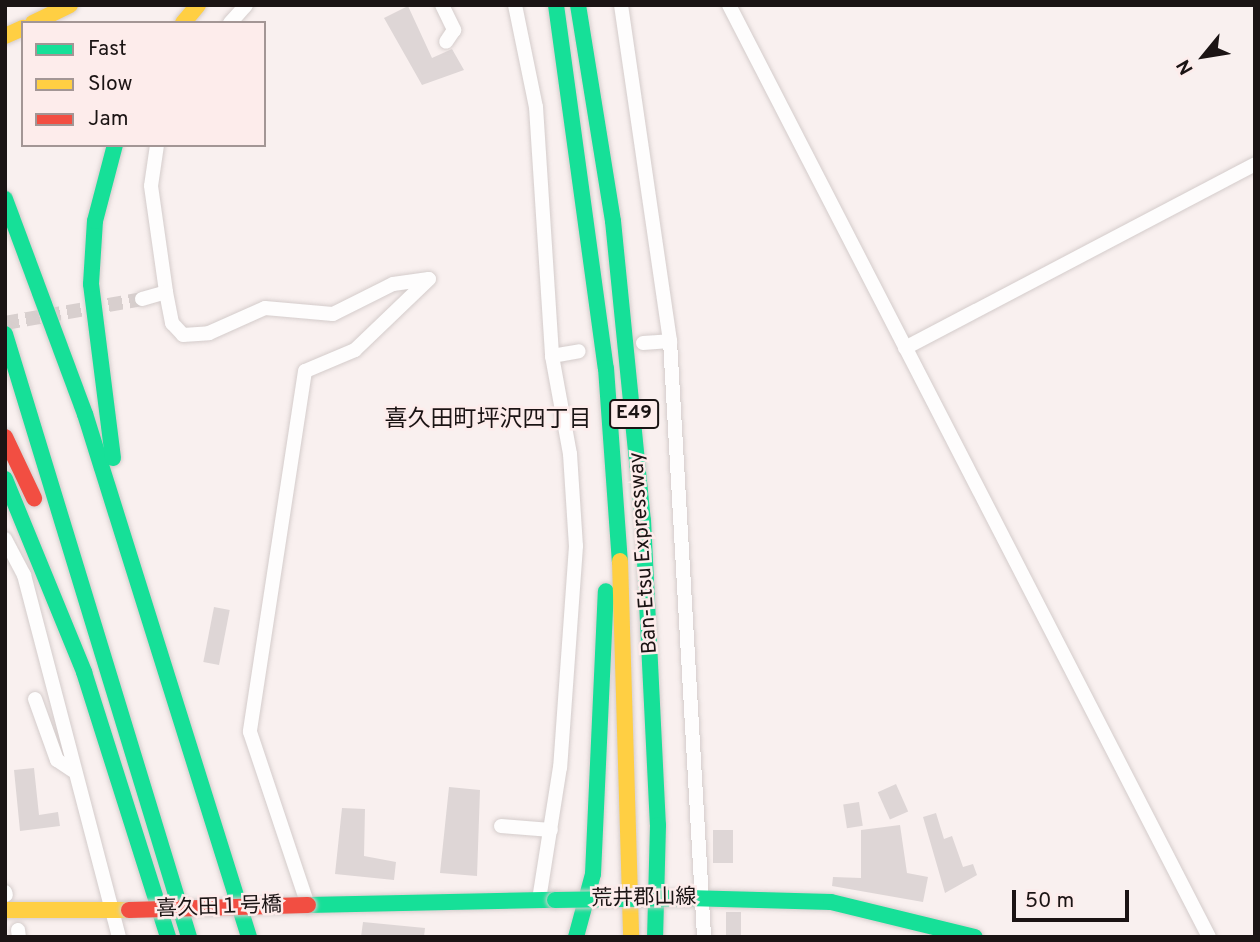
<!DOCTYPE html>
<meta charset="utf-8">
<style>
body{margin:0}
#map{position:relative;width:1260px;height:942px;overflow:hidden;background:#f9f0ef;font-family:Overpass,"Noto Sans JP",sans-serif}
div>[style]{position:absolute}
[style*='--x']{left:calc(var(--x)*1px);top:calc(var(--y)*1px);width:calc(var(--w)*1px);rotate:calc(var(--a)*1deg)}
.building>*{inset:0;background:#ded6d6;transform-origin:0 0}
.street-tunnel>*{height:14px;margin-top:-7px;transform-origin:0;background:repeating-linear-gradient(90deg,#d8cfce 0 14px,transparent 0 21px)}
.roads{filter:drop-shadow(0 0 2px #d4cccb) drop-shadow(0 0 2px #d4cccb)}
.street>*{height:14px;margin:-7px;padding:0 7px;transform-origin:7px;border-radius:7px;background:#fefdfd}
.fast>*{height:16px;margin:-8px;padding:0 8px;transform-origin:8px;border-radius:8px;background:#16e098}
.slow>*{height:16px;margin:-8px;padding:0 8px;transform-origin:8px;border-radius:8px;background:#ffcf43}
.jam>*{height:16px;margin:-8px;padding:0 8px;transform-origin:8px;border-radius:8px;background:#f24e42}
.bridges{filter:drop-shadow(0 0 2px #d4cccb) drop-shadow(0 0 2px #d4cccb)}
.fast-bridge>*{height:16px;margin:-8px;padding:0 8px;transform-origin:8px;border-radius:8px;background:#16e098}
.jam-bridge>*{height:16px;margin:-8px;padding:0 8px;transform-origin:8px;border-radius:8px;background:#f24e42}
span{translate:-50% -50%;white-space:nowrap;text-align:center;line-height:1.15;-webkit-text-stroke:5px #fdeceb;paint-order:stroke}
.shield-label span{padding:2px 5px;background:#fdeceb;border:2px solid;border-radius:5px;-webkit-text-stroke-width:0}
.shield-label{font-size:19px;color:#1b1414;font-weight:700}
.street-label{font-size:21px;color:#1b1414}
.neighbourhood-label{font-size:23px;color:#1b1414}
.frame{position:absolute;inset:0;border:7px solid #1b1414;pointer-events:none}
.legend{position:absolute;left:21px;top:21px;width:245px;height:126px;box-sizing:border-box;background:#fdeceb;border:2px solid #a39695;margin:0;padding:9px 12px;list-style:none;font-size:21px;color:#1b1414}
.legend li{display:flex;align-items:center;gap:14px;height:35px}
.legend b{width:35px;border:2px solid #a39695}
.north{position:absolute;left:1169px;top:21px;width:70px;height:70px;-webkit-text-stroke:5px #fdeceb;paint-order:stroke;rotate:240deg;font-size:19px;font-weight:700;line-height:28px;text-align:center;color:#1b1414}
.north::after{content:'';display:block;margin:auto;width:24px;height:32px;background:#1b1414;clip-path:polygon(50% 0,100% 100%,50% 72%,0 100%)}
.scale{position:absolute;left:1012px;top:890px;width:117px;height:32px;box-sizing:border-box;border:4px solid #1b1414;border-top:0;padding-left:9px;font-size:21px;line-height:24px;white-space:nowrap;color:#1b1414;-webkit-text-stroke:5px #fdeceb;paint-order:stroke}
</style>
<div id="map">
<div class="building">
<i style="clip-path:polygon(408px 6px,432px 58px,452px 49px,464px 70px,422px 85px,384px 18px)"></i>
<i style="left:214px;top:607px;width:16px;height:56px;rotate:11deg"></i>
<i style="clip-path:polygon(34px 768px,39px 815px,58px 812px,60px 826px,20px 831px,14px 770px)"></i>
<i style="left:896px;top:784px;width:30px;height:20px;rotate:66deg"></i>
<i style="clip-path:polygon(449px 787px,480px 790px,477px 876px,440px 873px)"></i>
<i style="left:859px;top:802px;width:24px;height:16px;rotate:81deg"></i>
<i style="clip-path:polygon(342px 808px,365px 809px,364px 856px,396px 862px,394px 880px,335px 874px)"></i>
<i style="clip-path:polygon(936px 813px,944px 839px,952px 836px,963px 867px,973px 864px,977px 875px,945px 893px,923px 817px)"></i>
<i style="clip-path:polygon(900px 825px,907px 873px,928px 877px,923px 902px,832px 886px,833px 877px,861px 878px,861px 830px)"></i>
<i style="left:713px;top:830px;width:20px;height:33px"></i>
<i style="left:726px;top:912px;width:15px;height:25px"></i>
<i style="clip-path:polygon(363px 922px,425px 928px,424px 937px,361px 937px)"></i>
</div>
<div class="street-tunnel">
<i style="--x:5;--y:323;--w:139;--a:-9.9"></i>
</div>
<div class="roads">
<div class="street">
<i style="--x:442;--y:5;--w:28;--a:64"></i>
<i style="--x:454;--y:30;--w:14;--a:124"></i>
<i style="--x:515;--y:5;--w:104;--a:78.4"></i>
<i style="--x:536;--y:107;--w:250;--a:86.3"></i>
<i style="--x:552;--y:356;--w:100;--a:79.6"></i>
<i style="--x:570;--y:454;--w:92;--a:86.3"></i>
<i style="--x:576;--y:546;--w:222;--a:94.1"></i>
<i style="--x:560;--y:767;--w:134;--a:99"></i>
<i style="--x:621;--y:5;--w:340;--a:81.7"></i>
<i style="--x:670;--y:341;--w:597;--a:86.73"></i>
<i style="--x:729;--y:5;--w:1048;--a:62.75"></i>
<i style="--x:230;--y:23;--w:24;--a:-48"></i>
<i style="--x:157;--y:145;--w:41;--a:98.3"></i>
<i style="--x:151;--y:186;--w:107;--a:81.9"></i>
<i style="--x:166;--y:292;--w:32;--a:79"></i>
<i style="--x:172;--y:323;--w:16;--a:47"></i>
<i style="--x:183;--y:335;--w:26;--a:-4"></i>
<i style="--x:209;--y:333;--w:61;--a:-24.1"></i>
<i style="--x:265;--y:308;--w:68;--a:5"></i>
<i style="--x:333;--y:314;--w:67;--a:-26.6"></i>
<i style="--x:393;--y:284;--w:36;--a:-8"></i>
<i style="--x:429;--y:279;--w:103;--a:136.2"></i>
<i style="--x:355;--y:350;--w:54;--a:157.2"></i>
<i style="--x:305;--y:371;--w:365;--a:98.7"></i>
<i style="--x:250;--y:732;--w:182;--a:71.5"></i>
<i style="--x:142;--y:299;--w:25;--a:-16"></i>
<i style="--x:643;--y:343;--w:27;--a:-4"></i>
<i style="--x:905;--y:348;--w:395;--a:-27.7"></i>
<i style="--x:552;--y:356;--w:27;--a:-10"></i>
<i style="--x:5;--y:539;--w:41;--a:62.2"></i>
<i style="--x:24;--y:575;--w:374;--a:75.3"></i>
<i style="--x:35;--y:699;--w:65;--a:70.2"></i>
<i style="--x:57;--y:760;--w:18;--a:34"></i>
<i style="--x:501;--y:826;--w:50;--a:4.6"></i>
<i style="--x:5;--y:892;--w:3;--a:72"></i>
<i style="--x:18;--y:930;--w:7;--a:82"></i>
</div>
<div class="fast">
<i style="--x:556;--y:5;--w:366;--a:82.2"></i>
<i style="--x:606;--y:368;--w:194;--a:85.9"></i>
<i style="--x:578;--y:5;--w:219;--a:80.8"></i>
<i style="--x:613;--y:221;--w:301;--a:84.3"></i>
<i style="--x:643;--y:520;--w:305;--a:87.2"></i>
<i style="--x:658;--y:825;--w:112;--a:91.5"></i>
<i style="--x:5;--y:199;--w:229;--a:69.6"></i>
<i style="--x:85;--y:414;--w:548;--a:72.59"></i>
<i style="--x:5;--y:334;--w:630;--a:73.03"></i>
<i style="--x:113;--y:458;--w:175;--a:-97.2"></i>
<i style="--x:91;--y:284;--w:63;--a:-86.4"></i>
<i style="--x:95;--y:221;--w:79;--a:-75.3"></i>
<i style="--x:5;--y:479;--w:209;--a:67.7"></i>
<i style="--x:84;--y:672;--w:278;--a:72.4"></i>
<i style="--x:687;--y:898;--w:144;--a:1.6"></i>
<i style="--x:831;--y:902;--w:148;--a:13.7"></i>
<i style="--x:308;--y:905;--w:247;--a:-1.2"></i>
<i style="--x:576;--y:937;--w:65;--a:-74.9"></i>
<i style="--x:593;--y:874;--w:283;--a:-87.4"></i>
</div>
<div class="slow">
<i style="--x:33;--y:23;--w:41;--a:-25.9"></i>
<i style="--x:183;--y:23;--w:23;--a:-50"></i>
<i style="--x:5;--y:36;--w:20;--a:-24"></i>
<i style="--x:620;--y:561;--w:376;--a:88.3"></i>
<i style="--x:5;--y:910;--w:124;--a:0"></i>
</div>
<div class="jam">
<i style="--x:5;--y:437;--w:68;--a:64.6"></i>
</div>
</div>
<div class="bridges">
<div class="fast-bridge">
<i style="--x:555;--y:900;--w:132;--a:-0.9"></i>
</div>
<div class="jam-bridge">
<i style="--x:129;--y:910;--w:179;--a:-1.6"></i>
</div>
</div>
<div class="shield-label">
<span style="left:634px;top:414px">E49</span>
</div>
<div class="street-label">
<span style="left:644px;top:553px;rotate:-94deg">Ban-Etsu Expressway</span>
<span style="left:644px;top:899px;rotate:-1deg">荒井郡山線</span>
<span style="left:219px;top:908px;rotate:-2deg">喜久田１号橋</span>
</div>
<div class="neighbourhood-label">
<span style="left:488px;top:421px">喜久田町坪沢四丁目</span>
</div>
<div class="frame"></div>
<ul class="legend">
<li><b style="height:9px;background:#16e098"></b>Fast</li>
<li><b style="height:9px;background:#ffcf43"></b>Slow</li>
<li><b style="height:9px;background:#f24e42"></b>Jam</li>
</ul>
<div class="north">N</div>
<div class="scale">50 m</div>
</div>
